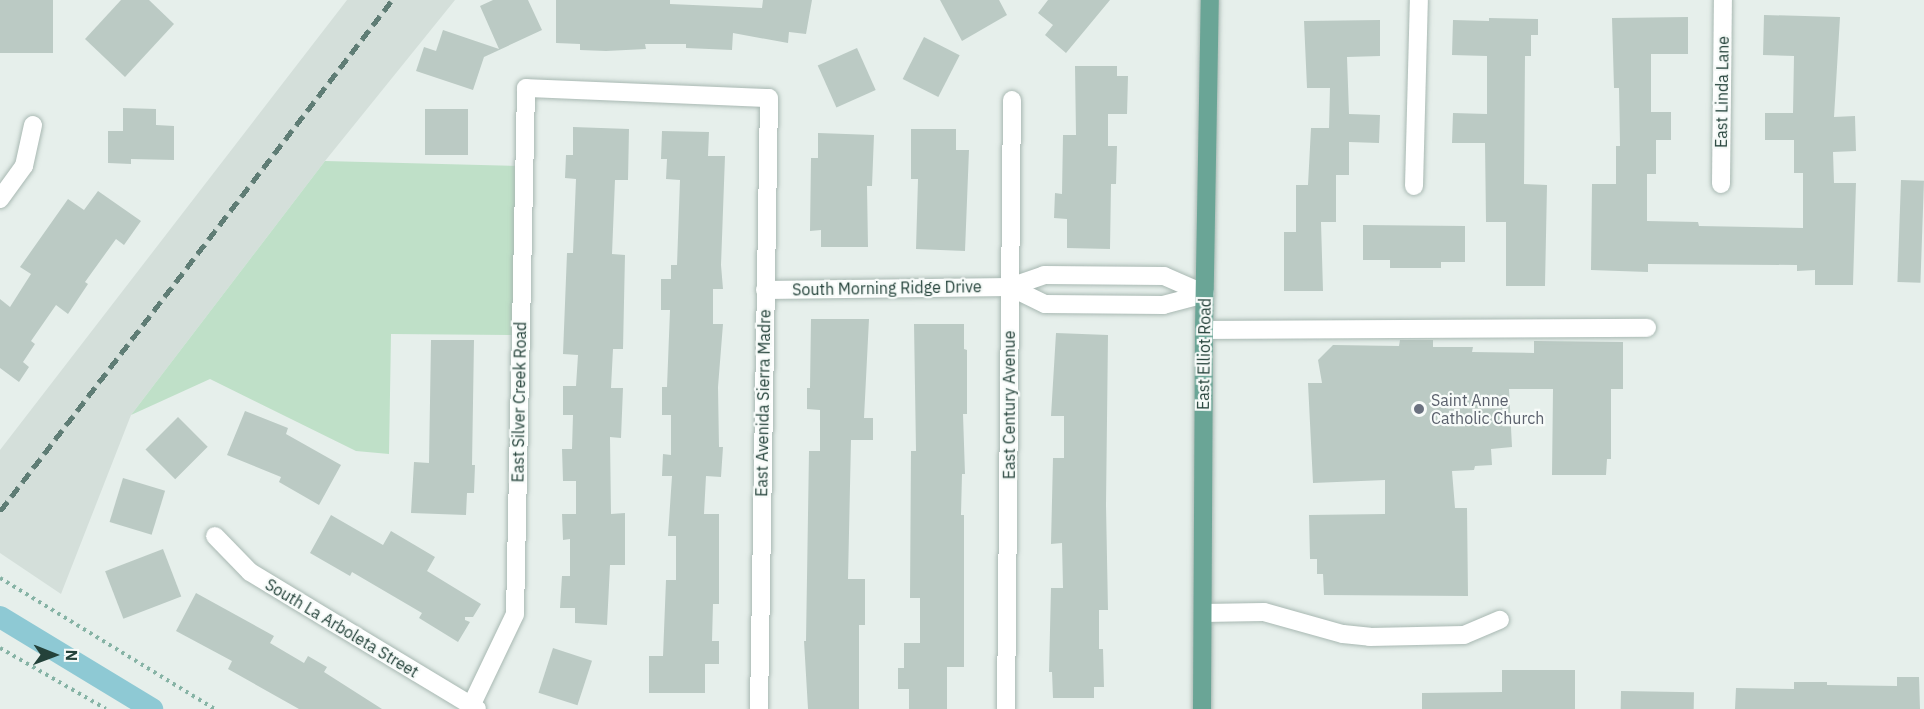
<!DOCTYPE html>
<style>
body{margin:0}
#map{position:relative;width:1924px;height:709px;overflow:hidden;background:#e6efeb;font-family:"IBM Plex Sans",sans-serif}
div>[style]{position:absolute}
[style*='--x']{left:calc(var(--x)*1px);top:calc(var(--y)*1px);width:calc(var(--w)*1px);rotate:calc(var(--a)*1deg)}
.built>*{inset:0;background:#d4dfda}
.green>*{inset:0;background:#bfe0c8}
.canal>*{height:22px;margin:-11px;padding:0 11px;transform-origin:11px;border-radius:11px;background:#8ec9d4}
.building>*{inset:0;background:#bbcac4;transform-origin:0 0}
.path>*{height:4px;margin-top:-2px;transform-origin:0;background:repeating-linear-gradient(90deg,#86b3a5 0 3px,transparent 0 7.5px)}
.roads{filter:drop-shadow(0 0 2px #a8b8b2) drop-shadow(0 0 2px #a8b8b2)}
.minor>*{height:18px;margin:-9px;padding:0 9px;transform-origin:9px;border-radius:9px;background:#fff}
.major>*{height:18px;margin:-9px;padding:0 9px;transform-origin:9px;border-radius:9px;background:#6aa596}
.rail>*{height:4.5px;margin-top:-2.25px;transform-origin:0;background:repeating-linear-gradient(90deg,#5f7d75 0 12px,transparent 0 18px)}
.dots>*{width:16px;height:16px;translate:-50% -50%;box-sizing:border-box;border:3px solid #f7fbf9;border-radius:50%}
span{translate:-50% -50%;white-space:nowrap;text-align:center;line-height:1.15;-webkit-text-stroke:4.5px #f7fbf9;paint-order:stroke}
.street-label{font-size:16px;color:#24423a}
.worship-label{font-size:16px;color:#5b616d}
.left{translate:0 -50%;text-align:left}
.north{position:absolute;left:24px;top:625px;width:60px;height:60px;-webkit-text-stroke:4px #f7fbf9;paint-order:stroke;rotate:91deg;font-size:16px;font-weight:700;line-height:24px;text-align:center;color:#24423a}
.north::after{content:'';display:block;margin:auto;width:21px;height:27px;background:#24423a;clip-path:polygon(50% 0,100% 100%,50% 72%,0 100%)}
</style>
<div id="map">
<div class="built">
<i style="clip-path:polygon(347px 0,455px 0,325px 161px,131px 415px,61px 594px,0 553px,0 450px)"></i>
</div>
<div class="green">
<i style="clip-path:polygon(325px 161px,522px 166px,520px 335px,391px 334px,389px 454px,356px 451px,210px 379px,131px 415px)"></i>
</div>
<div class="canal">
<i style="--x:0;--y:617;--w:178;--a:31.2"></i>
</div>
<div class="building">
<i style="left:0;top:0;width:53px;height:53px"></i>
<i style="clip-path:polygon(121px 0,149px 0,174px 24px,125px 77px,85px 39px)"></i>
<i style="clip-path:polygon(493px 0,528px 0,542px 30px,484px 57px,473px 90px,416px 71px,424px 47px,436px 51px,443px 30px,499px 49px,480px 6px)"></i>
<i style="clip-path:polygon(556px 0,670px 0,670px 4px,762px 8px,763px 0,812px 0,806px 34px,789px 32px,788px 43px,733px 33px,732px 50px,686px 48px,686px 44px,645px 44px,646px 49px,606px 51px,580px 50px,580px 44px,556px 43px)"></i>
<i style="clip-path:polygon(940px 0,999px 0,1007px 15px,962px 41px)"></i>
<i style="clip-path:polygon(1048px 0,1110px 0,1066px 53px,1045px 35px,1053px 25px,1038px 13px)"></i>
<i style="clip-path:polygon(1764px 15px,1840px 17px,1834px 117px,1855px 116px,1856px 151px,1833px 152px,1834px 183px,1856px 183px,1853px 285px,1815px 285px,1815px 270px,1797px 271px,1797px 265px,1648px 264px,1648px 272px,1591px 270px,1592px 184px,1616px 184px,1616px 146px,1620px 146px,1619px 88px,1614px 88px,1612px 18px,1688px 17px,1688px 54px,1651px 54px,1651px 112px,1671px 112px,1671px 140px,1656px 140px,1656px 174px,1647px 174px,1647px 221px,1698px 222px,1699px 226px,1803px 228px,1803px 173px,1794px 173px,1794px 140px,1765px 140px,1765px 113px,1793px 113px,1794px 56px,1763px 55px)"></i>
<i style="clip-path:polygon(1489px 18px,1538px 19px,1538px 35px,1531px 35px,1531px 56px,1525px 56px,1524px 184px,1547px 185px,1545px 286px,1506px 286px,1506px 222px,1486px 222px,1485px 143px,1452px 143px,1453px 113px,1487px 114px,1487px 56px,1452px 55px,1453px 20px,1489px 21px)"></i>
<i style="clip-path:polygon(1380px 20px,1380px 56px,1347px 57px,1349px 114px,1380px 115px,1379px 143px,1349px 142px,1349px 175px,1336px 175px,1336px 222px,1321px 222px,1323px 291px,1284px 291px,1284px 232px,1296px 232px,1296px 185px,1308px 185px,1311px 128px,1329px 128px,1330px 88px,1307px 88px,1304px 21px)"></i>
<i style="left:924px;top:37px;width:40px;height:47px;rotate:27deg"></i>
<i style="left:857px;top:48px;width:46px;height:43px;rotate:66deg"></i>
<i style="clip-path:polygon(1075px 66px,1117px 66px,1117px 76px,1128px 76px,1127px 114px,1108px 114px,1108px 146px,1117px 146px,1116px 184px,1111px 184px,1110px 249px,1067px 248px,1067px 219px,1054px 218px,1055px 193px,1062px 194px,1063px 135px,1076px 135px)"></i>
<i style="clip-path:polygon(123px 108px,156px 109px,156px 125px,174px 126px,174px 160px,131px 159px,131px 164px,108px 163px,108px 131px,123px 131px)"></i>
<i style="left:425px;top:109px;width:43px;height:46px"></i>
<i style="clip-path:polygon(573px 127px,629px 129px,628px 180px,615px 180px,612px 254px,625px 255px,623px 349px,613px 349px,611px 388px,623px 388px,621px 438px,610px 437px,611px 514px,625px 513px,625px 565px,610px 565px,607px 625px,575px 623px,575px 608px,560px 608px,562px 576px,570px 576px,570px 539px,563px 540px,562px 514px,576px 514px,576px 481px,563px 481px,562px 449px,572px 449px,573px 415px,563px 415px,563px 386px,576px 386px,578px 355px,563px 354px,567px 253px,573px 253px,576px 179px,565px 178px,566px 155px,573px 155px)"></i>
<i style="clip-path:polygon(911px 129px,956px 129px,956px 150px,969px 150px,965px 251px,916px 249px,918px 179px,911px 179px)"></i>
<i style="clip-path:polygon(662px 131px,709px 132px,708px 156px,725px 156px,721px 265px,723px 289px,713px 289px,713px 324px,723px 324px,718px 387px,719px 447px,723px 447px,721px 477px,706px 476px,704px 514px,719px 514px,719px 604px,713px 604px,712px 641px,719px 641px,719px 664px,705px 664px,705px 693px,649px 693px,649px 656px,663px 656px,666px 580px,676px 580px,676px 536px,668px 536px,672px 476px,662px 476px,663px 454px,671px 455px,671px 415px,662px 415px,662px 387px,667px 387px,670px 310px,661px 310px,661px 279px,671px 279px,671px 265px,677px 265px,680px 180px,666px 179px,667px 159px,661px 159px)"></i>
<i style="clip-path:polygon(818px 133px,874px 135px,872px 186px,867px 186px,868px 247px,821px 247px,821px 230px,810px 231px,811px 158px,818px 158px)"></i>
<i style="left:1901px;top:180px;width:23px;height:102px;rotate:2deg"></i>
<i style="clip-path:polygon(98px 191px,141px 221px,124px 245px,116px 239px,85px 282px,88px 284px,68px 314px,56px 305px,31px 341px,35px 344px,23px 362px,29px 367px,19px 382px,0 368px,0 299px,10px 307px,31px 274px,20px 267px,68px 199px,84px 210px)"></i>
<i style="clip-path:polygon(1363px 225px,1465px 226px,1465px 262px,1441px 262px,1441px 268px,1390px 268px,1390px 260px,1363px 260px)"></i>
<i style="clip-path:polygon(811px 319px,869px 319px,864px 418px,873px 418px,873px 440px,851px 440px,848px 579px,865px 579px,865px 625px,859px 625px,859px 709px,808px 709px,804px 641px,806px 641px,809px 451px,820px 451px,820px 410px,807px 409px,807px 388px,810px 388px)"></i>
<i style="clip-path:polygon(914px 324px,964px 324px,964px 349px,967px 350px,967px 414px,963px 414px,965px 474px,962px 474px,961px 515px,964px 515px,964px 667px,947px 667px,947px 709px,909px 709px,909px 689px,898px 689px,898px 668px,904px 668px,904px 643px,920px 643px,920px 598px,910px 598px,911px 451px,916px 451px)"></i>
<i style="clip-path:polygon(1056px 333px,1108px 335px,1106px 505px,1108px 610px,1099px 610px,1099px 649px,1103px 649px,1104px 687px,1094px 687px,1094px 698px,1053px 698px,1052px 672px,1049px 672px,1051px 588px,1063px 588px,1062px 543px,1051px 544px,1053px 458px,1064px 458px,1064px 416px,1051px 416px)"></i>
<i style="clip-path:polygon(431px 340px,474px 340px,472px 465px,475px 465px,474px 493px,467px 493px,466px 515px,411px 513px,414px 462px,429px 463px)"></i>
<i style="clip-path:polygon(1400px 340px,1433px 340px,1433px 347px,1473px 347px,1472px 352px,1534px 353px,1534px 341px,1623px 342px,1623px 389px,1611px 389px,1611px 459px,1607px 459px,1606px 475px,1552px 475px,1553px 389px,1509px 389px,1512px 447px,1491px 449px,1492px 465px,1475px 466px,1474px 470px,1452px 471px,1455px 508px,1467px 508px,1468px 596px,1324px 595px,1323px 574px,1317px 574px,1317px 559px,1310px 559px,1309px 515px,1385px 514px,1385px 480px,1313px 483px,1308px 383px,1322px 383px,1318px 360px,1333px 345px,1399px 346px)"></i>
<i style="clip-path:polygon(245px 411px,288px 428px,286px 434px,341px 465px,319px 505px,279px 482px,281px 477px,227px 455px)"></i>
<i style="left:178px;top:417px;width:42px;height:46px;rotate:45deg"></i>
<i style="left:123px;top:478px;width:44px;height:46px;rotate:17deg"></i>
<i style="clip-path:polygon(331px 515px,383px 545px,391px 531px,435px 557px,427px 571px,481px 604px,473px 617px,465px 617px,465px 620px,470px 622px,458px 642px,419px 618px,422px 613px,352px 572px,350px 576px,310px 553px)"></i>
<i style="left:163px;top:549px;width:51px;height:62px;rotate:69deg"></i>
<i style="clip-path:polygon(196px 593px,274px 636px,270px 643px,304px 663px,308px 656px,327px 667px,324px 672px,382px 709px,299px 709px,228px 669px,232px 661px,176px 631px)"></i>
<i style="left:553px;top:648px;width:41px;height:47px;rotate:18deg"></i>
<i style="clip-path:polygon(1502px 670px,1575px 670px,1575px 709px,1422px 709px,1422px 693px,1502px 692px)"></i>
<i style="clip-path:polygon(1897px 677px,1919px 677px,1920px 709px,1735px 709px,1736px 688px,1794px 689px,1794px 682px,1827px 682px,1827px 685px,1897px 686px)"></i>
<i style="left:1621px;top:691px;width:73px;height:18px;rotate:1deg"></i>
</div>
<div class="path">
<i style="--x:0;--y:578;--w:252;--a:31.4"></i>
<i style="--x:0;--y:648;--w:122;--a:29.9"></i>
</div>
<div class="roads">
<div class="minor">
<i style="--x:1721;--y:184;--w:184;--a:-89.4"></i>
<i style="--x:1414;--y:186;--w:186;--a:-88.5"></i>
<i style="--x:0;--y:199;--w:41;--a:-54"></i>
<i style="--x:24;--y:166;--w:42;--a:-77.6"></i>
<i style="--x:1010;--y:287;--w:39;--a:26"></i>
<i style="--x:1045;--y:304;--w:118;--a:0.5"></i>
<i style="--x:1163;--y:305;--w:43;--a:-14.7"></i>
<i style="--x:765;--y:290;--w:245;--a:-0.7"></i>
<i style="--x:1010;--y:287;--w:36;--a:-19"></i>
<i style="--x:1044;--y:275;--w:120;--a:0.5"></i>
<i style="--x:1164;--y:276;--w:45;--a:23.7"></i>
<i style="--x:1204;--y:330;--w:443;--a:-0.3"></i>
<i style="--x:215;--y:536;--w:50;--a:45.8"></i>
<i style="--x:250;--y:572;--w:265;--a:31.1"></i>
<i style="--x:1203;--y:613;--w:61;--a:-0.9"></i>
<i style="--x:1264;--y:612;--w:82;--a:15.6"></i>
<i style="--x:1343;--y:634;--w:27;--a:6"></i>
<i style="--x:1370;--y:637;--w:94;--a:-1.2"></i>
<i style="--x:1464;--y:635;--w:39;--a:-23"></i>
<i style="--x:471;--y:706;--w:102;--a:-64.4"></i>
<i style="--x:515;--y:614;--w:526;--a:-88.8"></i>
<i style="--x:526;--y:88;--w:243;--a:2.4"></i>
<i style="--x:769;--y:98;--w:611;--a:90.94"></i>
<i style="--x:1006;--y:709;--w:609;--a:-89.44"></i>
</div>
<div class="major">
<i style="--x:1202;--y:709;--w:379;--a:-89.7"></i>
<i style="--x:1204;--y:330;--w:330;--a:-89"></i>
</div>
</div>
<div class="rail">
<i style="--x:0;--y:511;--w:644;--a:-52.51"></i>
</div>
<div class="dots">
<i style="left:1419px;top:409px;background:#6b7280"></i>
</div>
<div class="street-label">
<span style="left:1722px;top:92px;rotate:-89deg">East Linda Lane</span>
<span style="left:887px;top:288px;rotate:-1deg">South Morning Ridge Drive</span>
<span style="left:1204px;top:354px;rotate:-89deg">East Elliot Road</span>
<span style="left:519px;top:402px;rotate:-89deg">East Silver Creek Road</span>
<span style="left:763px;top:403px;rotate:-89deg">East Avenida Sierra Madre</span>
<span style="left:1009px;top:405px;rotate:-90deg">East Century Avenue</span>
<span style="left:342px;top:628px;rotate:31deg">South La Arboleta Street</span>
</div>
<div class="worship-label">
<span class="left" style="left:1431px;top:409px">Saint Anne<br>Catholic Church</span>
</div>
<div class="north">N</div>
</div>
